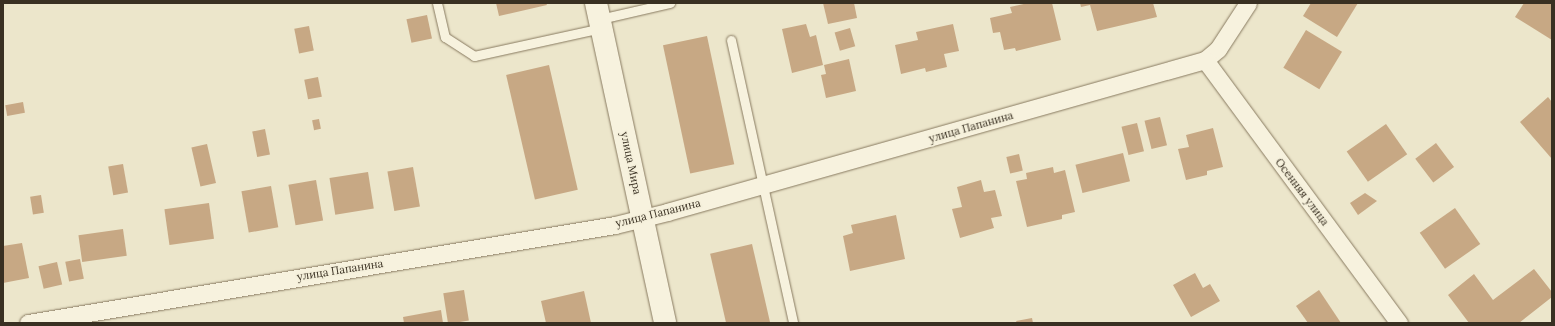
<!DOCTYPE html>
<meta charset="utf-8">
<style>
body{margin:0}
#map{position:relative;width:1555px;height:326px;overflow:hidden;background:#ece6cb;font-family:Lora,serif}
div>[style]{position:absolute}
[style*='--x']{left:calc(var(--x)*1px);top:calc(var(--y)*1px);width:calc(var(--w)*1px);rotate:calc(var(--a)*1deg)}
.building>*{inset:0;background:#c7a884;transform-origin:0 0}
.roads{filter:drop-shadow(0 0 1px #887a60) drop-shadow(0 0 1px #887a60)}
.lane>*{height:9px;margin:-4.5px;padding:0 4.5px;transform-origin:4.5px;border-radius:4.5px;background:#f7f2de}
.street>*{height:17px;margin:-8.5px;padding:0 8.5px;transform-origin:8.5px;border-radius:8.5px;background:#f7f2de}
.secondary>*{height:22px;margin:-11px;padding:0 11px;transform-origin:11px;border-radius:11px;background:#f7f2de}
span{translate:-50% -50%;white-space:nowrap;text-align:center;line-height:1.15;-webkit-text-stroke:3px #f4efda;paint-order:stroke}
.street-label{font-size:11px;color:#393022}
.frame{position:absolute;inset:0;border:4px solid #393022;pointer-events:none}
</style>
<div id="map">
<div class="building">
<i style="clip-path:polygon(496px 3px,546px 3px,547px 5px,499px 16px)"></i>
<i style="clip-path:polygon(823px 3px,854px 3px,857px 18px,828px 24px)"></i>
<i style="clip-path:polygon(1028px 3px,1052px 3px,1061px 40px,1016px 51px,1015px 48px,1004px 50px,1000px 32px,993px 33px,990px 18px,1012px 13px,1010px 7px)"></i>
<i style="clip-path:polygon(1080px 3px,1153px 3px,1157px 17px,1097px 31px,1090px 5px,1081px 7px)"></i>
<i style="clip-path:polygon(1311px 3px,1358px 3px,1337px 37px,1303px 16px)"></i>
<i style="clip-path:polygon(1524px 3px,1552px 3px,1552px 40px,1515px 17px)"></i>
<i style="left:427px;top:15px;width:24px;height:21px;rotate:78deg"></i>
<i style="clip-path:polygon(806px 24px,810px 37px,816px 35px,823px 65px,792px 73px,782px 29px)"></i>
<i style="clip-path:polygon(953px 24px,959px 51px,944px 54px,947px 67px,926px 72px,925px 68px,901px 74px,895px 45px,918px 40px,916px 32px)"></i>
<i style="left:309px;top:26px;width:25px;height:15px;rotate:79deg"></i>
<i style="left:850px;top:28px;width:19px;height:16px;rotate:74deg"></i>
<i style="left:1306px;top:30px;width:42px;height:44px;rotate:31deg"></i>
<i style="left:707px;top:36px;width:131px;height:45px;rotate:78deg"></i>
<i style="clip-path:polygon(849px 59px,856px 91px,826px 98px,821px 75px,826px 74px,824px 65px)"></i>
<i style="left:549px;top:65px;width:128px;height:44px;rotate:77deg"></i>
<i style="left:318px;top:77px;width:20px;height:14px;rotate:79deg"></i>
<i style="clip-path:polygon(1548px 97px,1552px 102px,1552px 159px,1520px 122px)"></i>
<i style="left:23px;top:102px;width:11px;height:18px;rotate:80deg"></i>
<i style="left:1160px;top:117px;width:29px;height:16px;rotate:76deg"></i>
<i style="left:319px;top:119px;width:10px;height:7px;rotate:79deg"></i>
<i style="left:1137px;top:123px;width:29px;height:16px;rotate:76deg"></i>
<i style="left:1386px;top:124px;width:37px;height:48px;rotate:55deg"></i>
<i style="clip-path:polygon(1213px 128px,1223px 167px,1207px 171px,1207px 175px,1186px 180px,1178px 149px,1189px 147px,1186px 135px)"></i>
<i style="left:265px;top:129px;width:26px;height:13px;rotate:79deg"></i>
<i style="left:1436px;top:143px;width:30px;height:26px;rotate:53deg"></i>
<i style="left:207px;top:144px;width:40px;height:16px;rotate:77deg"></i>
<i style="left:1123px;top:153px;width:29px;height:49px;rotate:76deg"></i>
<i style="left:1019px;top:154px;width:17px;height:13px;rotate:77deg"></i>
<i style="left:123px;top:164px;width:29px;height:15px;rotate:80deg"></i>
<i style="left:413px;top:167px;width:40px;height:26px;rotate:80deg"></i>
<i style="clip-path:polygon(1053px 167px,1054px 173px,1065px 170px,1075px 212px,1062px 215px,1062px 219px,1027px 227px,1016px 181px,1027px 179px,1026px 173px)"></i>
<i style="left:368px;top:172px;width:37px;height:39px;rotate:81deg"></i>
<i style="left:316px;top:180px;width:41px;height:28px;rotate:80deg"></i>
<i style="clip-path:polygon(981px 180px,984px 192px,995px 190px,1002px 216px,991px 218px,994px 228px,960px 238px,952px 209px,962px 207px,957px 187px)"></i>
<i style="left:271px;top:186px;width:42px;height:30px;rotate:80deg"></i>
<i style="clip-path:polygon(1365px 193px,1377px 201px,1358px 215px,1350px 203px)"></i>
<i style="left:41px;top:195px;width:18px;height:11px;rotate:81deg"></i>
<i style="left:209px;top:203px;width:36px;height:45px;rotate:82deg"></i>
<i style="left:1455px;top:208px;width:44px;height:43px;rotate:55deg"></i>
<i style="clip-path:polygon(896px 215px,905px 259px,850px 271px,843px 236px,853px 233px,851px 225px)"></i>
<i style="left:123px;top:229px;width:27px;height:45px;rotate:82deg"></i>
<i style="clip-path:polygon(22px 243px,29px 278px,3px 283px,3px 246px)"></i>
<i style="left:752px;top:244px;width:81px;height:43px;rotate:77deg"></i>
<i style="left:80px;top:259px;width:20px;height:15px;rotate:79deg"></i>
<i style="left:57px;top:262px;width:23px;height:19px;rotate:77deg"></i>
<i style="clip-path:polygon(1534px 269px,1552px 292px,1552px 297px,1519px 323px,1469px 323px,1448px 295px,1474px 274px,1493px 300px)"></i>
<i style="clip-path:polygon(1195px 273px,1203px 288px,1210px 284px,1220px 301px,1191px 317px,1173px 285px)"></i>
<i style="left:464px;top:290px;width:31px;height:21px;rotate:81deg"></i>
<i style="clip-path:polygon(1319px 290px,1341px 323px,1308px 323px,1296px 306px)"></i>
<i style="clip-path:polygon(584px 291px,591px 323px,546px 323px,541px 301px)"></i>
<i style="clip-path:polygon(441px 310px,443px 323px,404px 323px,403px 317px)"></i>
<i style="clip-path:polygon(1032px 318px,1033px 323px,1017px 323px,1016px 321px)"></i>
</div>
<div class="roads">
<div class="lane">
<i style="--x:437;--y:3;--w:35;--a:77"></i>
<i style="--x:445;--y:37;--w:35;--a:33"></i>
<i style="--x:474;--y:56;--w:130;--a:-12.4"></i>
<i style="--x:600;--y:19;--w:72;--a:-12.9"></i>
<i style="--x:731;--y:40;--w:290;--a:77.6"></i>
</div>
<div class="street">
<i style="--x:1205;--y:60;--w:327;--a:53.6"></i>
<i style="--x:28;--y:323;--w:595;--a:-9.48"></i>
<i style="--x:615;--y:225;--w:54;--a:-14"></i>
<i style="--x:667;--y:212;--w:559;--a:-15.78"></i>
<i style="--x:1205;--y:60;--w:17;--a:-40"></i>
<i style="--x:1218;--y:49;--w:55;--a:-56.9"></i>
</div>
<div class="secondary">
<i style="--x:596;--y:3;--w:327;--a:77.8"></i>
</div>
</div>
<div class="street-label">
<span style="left:971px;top:127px;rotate:-16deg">улица Папанина</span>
<span style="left:631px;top:163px;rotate:78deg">улица Мира</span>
<span style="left:1302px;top:192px;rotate:53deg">Осенняя улица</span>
<span style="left:658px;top:213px;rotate:-14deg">улица Папанина</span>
<span style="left:340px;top:270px;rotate:-9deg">улица Папанина</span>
</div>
<div class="frame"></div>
</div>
